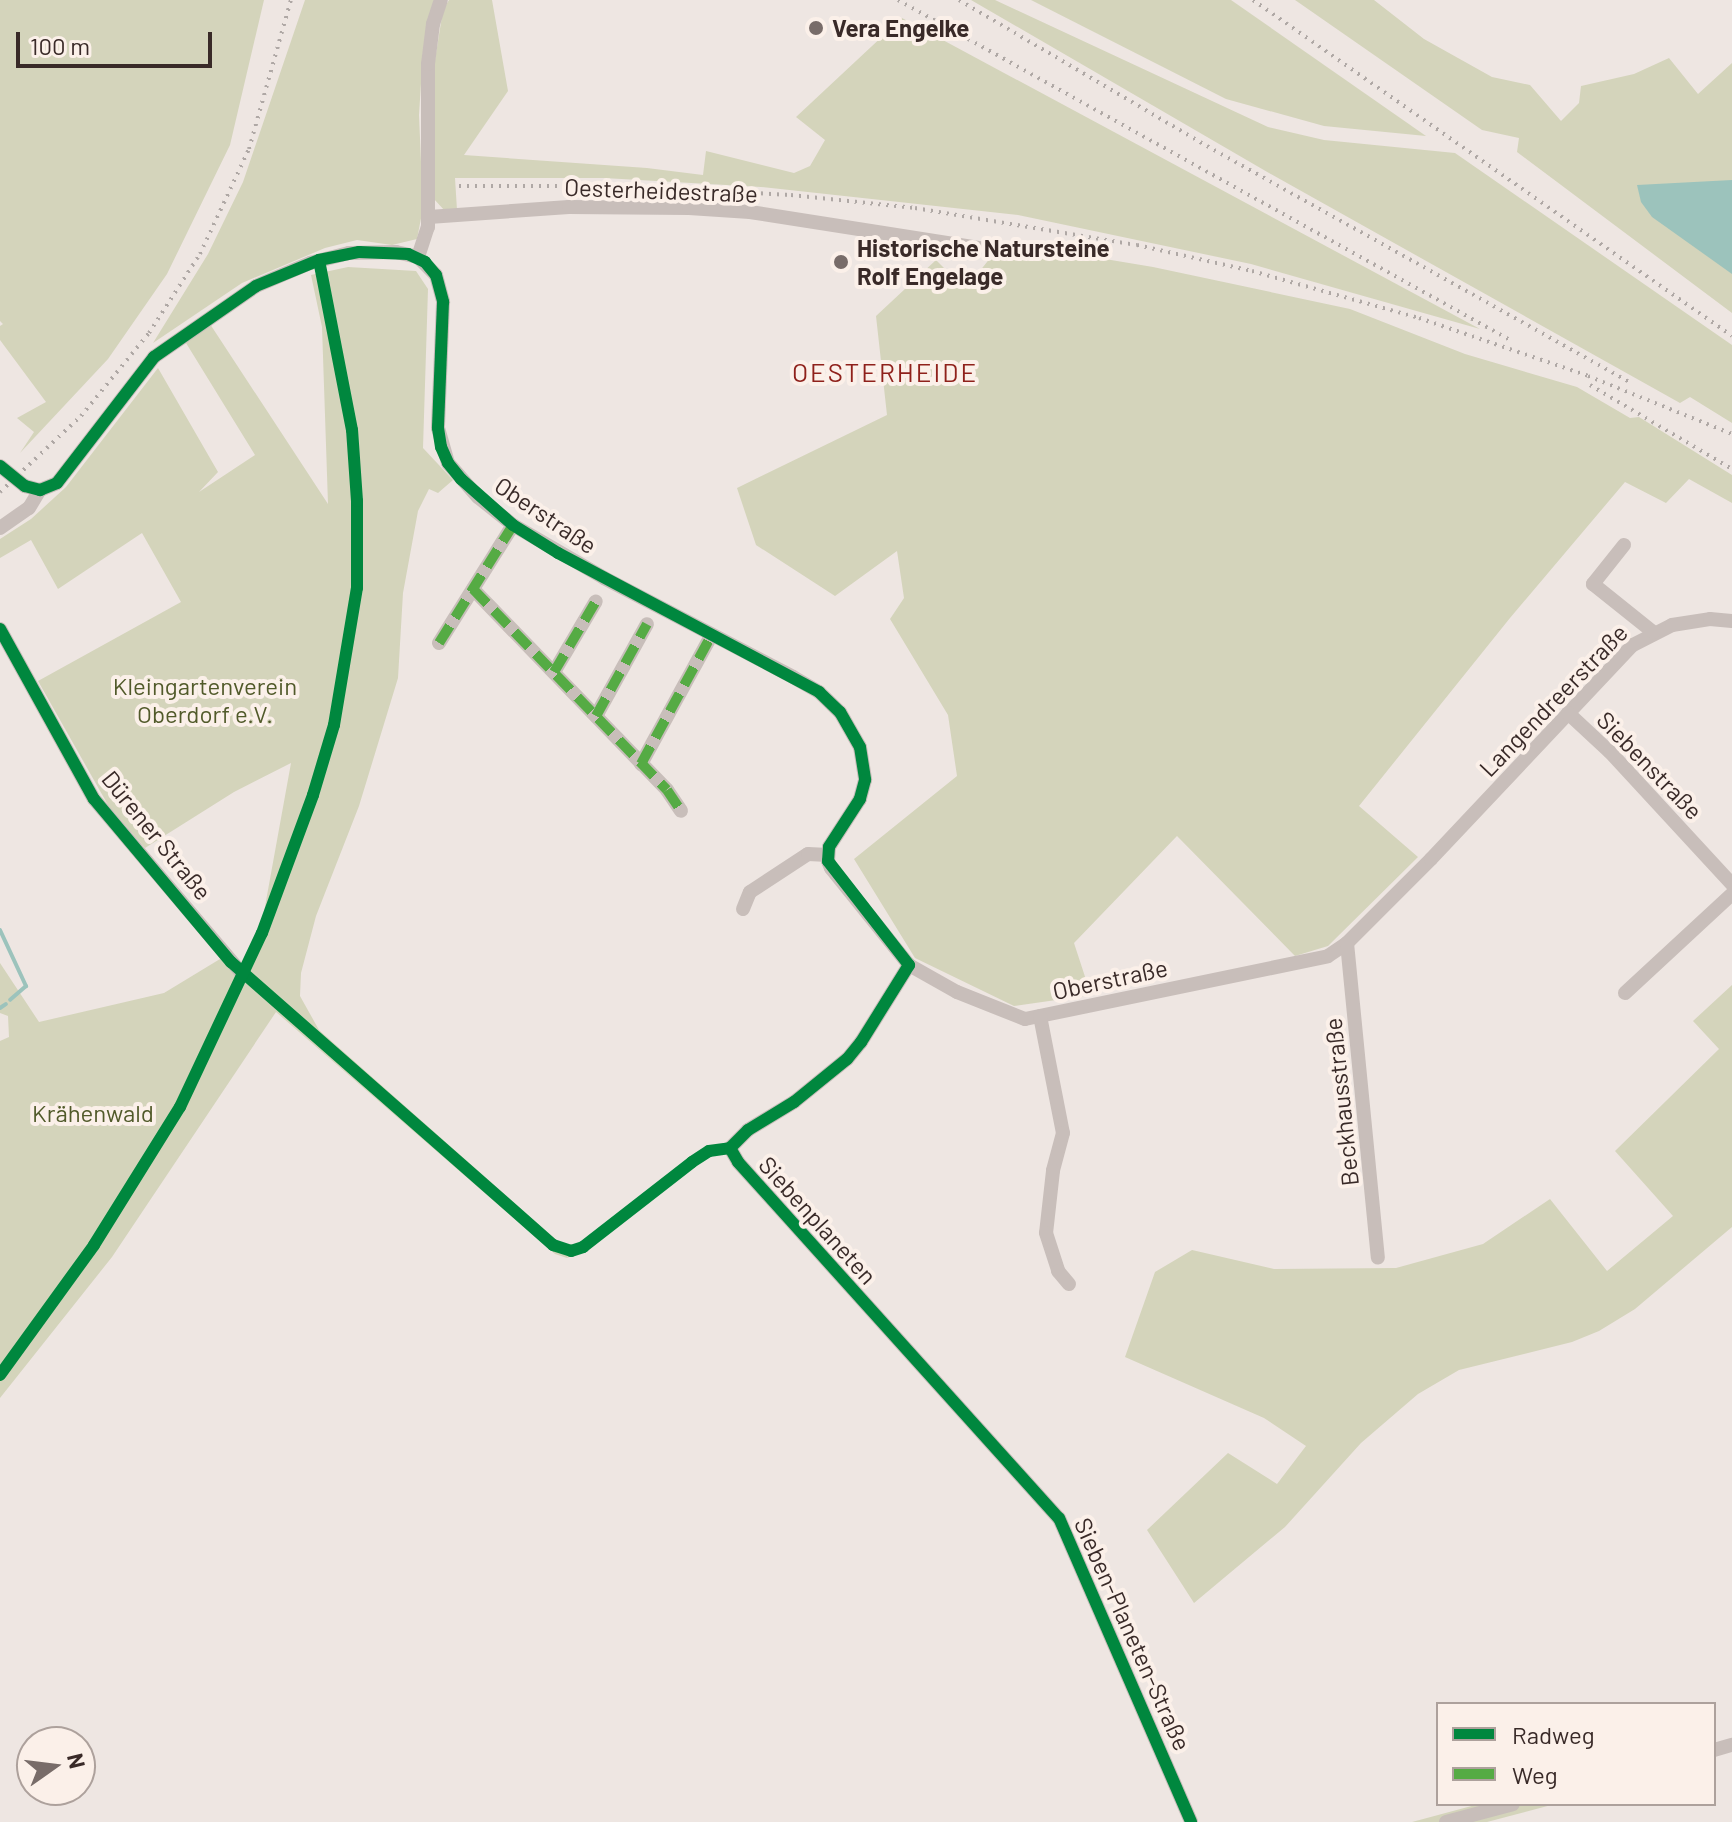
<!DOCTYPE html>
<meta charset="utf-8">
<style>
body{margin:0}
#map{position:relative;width:1732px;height:1822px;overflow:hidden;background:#eee6e2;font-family:Barlow,sans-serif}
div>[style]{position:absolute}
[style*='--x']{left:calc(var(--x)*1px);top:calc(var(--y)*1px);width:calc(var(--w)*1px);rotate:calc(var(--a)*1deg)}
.green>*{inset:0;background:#d4d4bb}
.water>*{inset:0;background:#9cc3bc}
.stream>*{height:4px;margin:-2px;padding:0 2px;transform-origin:2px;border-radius:2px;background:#9cc3bc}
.street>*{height:14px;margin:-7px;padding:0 7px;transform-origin:7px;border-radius:7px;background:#c8beba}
.rail>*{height:4px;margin-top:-2px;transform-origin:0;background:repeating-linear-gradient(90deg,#afa8a5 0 2px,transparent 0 8px)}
.quiet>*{height:10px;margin-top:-5px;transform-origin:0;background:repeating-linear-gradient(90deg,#55ab44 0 20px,transparent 0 30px)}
.cycleway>*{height:12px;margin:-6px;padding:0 6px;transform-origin:6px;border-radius:6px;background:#00873e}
.dots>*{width:22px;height:22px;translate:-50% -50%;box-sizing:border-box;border:4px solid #fbf0e9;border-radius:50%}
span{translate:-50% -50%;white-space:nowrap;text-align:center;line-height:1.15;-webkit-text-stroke:8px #fbf0e9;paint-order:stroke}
.poi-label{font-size:24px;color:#392a28;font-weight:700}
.left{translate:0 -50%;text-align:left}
.street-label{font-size:24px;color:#392a28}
.park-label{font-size:24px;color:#515a2a}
.neighbourhood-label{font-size:26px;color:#8f211b;letter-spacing:2px}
.legend{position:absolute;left:1436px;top:1702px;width:280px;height:104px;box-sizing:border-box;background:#fbf0e9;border:2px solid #ada19c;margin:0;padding:10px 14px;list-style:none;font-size:24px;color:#392a28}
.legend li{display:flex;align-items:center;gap:16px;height:40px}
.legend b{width:40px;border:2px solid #ada19c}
.north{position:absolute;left:16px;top:1726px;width:80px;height:80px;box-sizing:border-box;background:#fbf0e9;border:2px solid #ada19c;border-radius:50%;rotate:76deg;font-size:22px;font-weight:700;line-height:32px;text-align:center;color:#392a28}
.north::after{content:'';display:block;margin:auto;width:28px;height:36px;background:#786c69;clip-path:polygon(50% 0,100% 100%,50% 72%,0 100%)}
.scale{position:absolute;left:16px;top:32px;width:196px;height:36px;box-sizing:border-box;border:4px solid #392a28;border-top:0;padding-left:10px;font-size:24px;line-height:28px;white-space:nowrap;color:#392a28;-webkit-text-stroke:6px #fbf0e9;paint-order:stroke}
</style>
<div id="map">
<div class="green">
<i style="clip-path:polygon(0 0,264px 0,230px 145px,167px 274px,108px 359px,20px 453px,34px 432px,17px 418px,46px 402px,0 340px,0 326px,3px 324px,0 321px)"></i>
<i style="clip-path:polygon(305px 0,434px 0,423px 52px,419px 115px,423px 208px,417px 239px,392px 245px,357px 240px,325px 248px,242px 283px,153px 343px,208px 254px,243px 182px)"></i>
<i style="clip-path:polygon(449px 0,492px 0,508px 91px,464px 155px,647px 168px,703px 175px,706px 151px,794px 173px,810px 166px,825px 140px,796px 117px,902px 18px,1480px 329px,1251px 264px,1018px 215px,761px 187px,604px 178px,455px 178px,457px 210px,445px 211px,434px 199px,434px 66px,443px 10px)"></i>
<i style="clip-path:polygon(971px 0,995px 0,1268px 127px,1324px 140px,1455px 153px,1732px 345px,1732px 423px,1690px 397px,1680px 403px,1269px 173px)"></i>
<i style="clip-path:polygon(1031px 0,1231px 0,1426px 136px,1324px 126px,1226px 99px)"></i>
<i style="clip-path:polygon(1295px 0,1374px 0,1424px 39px,1492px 77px,1530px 85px,1561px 121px,1579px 103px,1581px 86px,1634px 74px,1669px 58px,1698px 94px,1732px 63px,1732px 313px,1517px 152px,1519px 138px,1482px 130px)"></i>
<i style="clip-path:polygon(1003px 242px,1153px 267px,1350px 309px,1465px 354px,1577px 387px,1630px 418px,1639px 417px,1732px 475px,1732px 503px,1689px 479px,1666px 503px,1625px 482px,1510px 618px,1359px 806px,1418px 857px,1328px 946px,1295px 956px,1177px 836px,1074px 943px,1091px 995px,1014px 1006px,915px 958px,854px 859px,957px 776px,948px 715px,890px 619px,904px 598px,897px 551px,835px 596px,756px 545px,737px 488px,887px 415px,876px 316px,936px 260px,953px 277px,975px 277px)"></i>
<i style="clip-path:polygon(348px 267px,416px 271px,428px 289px,423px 448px,453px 480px,438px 493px,429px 489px,418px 511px,403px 593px,398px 678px,359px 806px,316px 916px,301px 973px,300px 996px,319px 1030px,562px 1245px,582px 1244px,670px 1174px,653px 1198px,580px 1253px,567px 1258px,555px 1254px,276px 1012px,112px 1257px,0 1398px,0 1041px,9px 1037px,8px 1016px,0 1013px,0 963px,39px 1022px,164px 993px,220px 959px,243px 966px,262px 923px,291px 763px,234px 792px,145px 848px,108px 805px,38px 681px,181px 602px,142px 533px,58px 589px,31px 540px,0 558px,0 539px,31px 519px,66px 487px,158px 368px,218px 472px,199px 492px,255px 455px,186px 343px,210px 324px,328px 504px,322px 327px,311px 275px)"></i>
<i style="clip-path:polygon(1732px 985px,1732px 1227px,1635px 1309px,1599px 1331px,1572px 1342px,1459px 1370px,1418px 1394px,1361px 1443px,1285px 1527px,1194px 1603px,1147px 1530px,1228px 1453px,1277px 1484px,1306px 1446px,1264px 1418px,1125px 1357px,1155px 1272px,1192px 1250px,1274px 1269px,1396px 1268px,1483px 1244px,1550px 1199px,1607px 1271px,1673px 1216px,1615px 1151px,1719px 1049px,1693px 1021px)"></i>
<i style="clip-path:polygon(1479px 1804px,1555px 1804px,1487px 1822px,1412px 1822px)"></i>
</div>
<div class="water">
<i style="clip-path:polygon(1732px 180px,1732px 274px,1652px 217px,1641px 202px,1637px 185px)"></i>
</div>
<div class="stream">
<i style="--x:0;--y:930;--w:62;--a:65.1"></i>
<i style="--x:26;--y:986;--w:21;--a:139"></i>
<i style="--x:0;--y:1008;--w:7;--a:-34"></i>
</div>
<div class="street">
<i style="--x:429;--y:217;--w:140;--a:-4.1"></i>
<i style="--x:569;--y:207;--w:120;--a:0.5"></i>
<i style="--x:689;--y:208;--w:61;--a:3.8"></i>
<i style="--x:750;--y:212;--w:238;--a:8.9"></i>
<i style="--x:418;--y:257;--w:32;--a:-72"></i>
<i style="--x:428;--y:227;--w:163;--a:-90"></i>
<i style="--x:428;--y:64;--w:40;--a:-82.9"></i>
<i style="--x:433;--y:24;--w:25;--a:-72"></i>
<i style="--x:0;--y:466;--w:32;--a:39"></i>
<i style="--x:25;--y:486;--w:16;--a:15"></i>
<i style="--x:40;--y:490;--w:18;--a:-22"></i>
<i style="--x:57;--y:483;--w:159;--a:-52.4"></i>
<i style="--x:154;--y:357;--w:124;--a:-34.8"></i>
<i style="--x:256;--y:286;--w:59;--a:-23.1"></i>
<i style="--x:310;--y:263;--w:40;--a:-14.4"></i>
<i style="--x:349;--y:253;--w:47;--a:-1.2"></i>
<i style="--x:396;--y:252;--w:23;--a:13"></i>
<i style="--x:418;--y:257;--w:25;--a:45"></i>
<i style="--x:436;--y:275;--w:28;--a:75"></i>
<i style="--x:443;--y:302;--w:126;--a:92.3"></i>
<i style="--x:438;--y:428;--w:36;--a:74"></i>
<i style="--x:448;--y:463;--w:45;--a:48.6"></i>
<i style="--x:478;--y:497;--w:45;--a:38.7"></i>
<i style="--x:513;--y:525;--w:105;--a:30.2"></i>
<i style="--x:604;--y:578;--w:213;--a:27.6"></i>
<i style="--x:793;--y:677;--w:30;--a:30"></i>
<i style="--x:819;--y:692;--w:29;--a:44"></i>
<i style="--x:840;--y:712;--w:40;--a:60.3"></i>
<i style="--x:860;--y:747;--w:33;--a:81"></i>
<i style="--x:865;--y:780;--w:20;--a:105"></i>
<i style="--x:860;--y:799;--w:57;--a:122.9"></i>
<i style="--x:829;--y:847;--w:14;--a:94"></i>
<i style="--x:828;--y:861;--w:8;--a:67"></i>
<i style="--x:831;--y:868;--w:124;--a:51.2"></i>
<i style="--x:909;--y:965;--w:55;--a:29.4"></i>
<i style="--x:957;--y:992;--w:73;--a:21.7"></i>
<i style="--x:1025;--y:1019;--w:309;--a:-11.7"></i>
<i style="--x:1328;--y:956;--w:23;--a:-34"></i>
<i style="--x:1347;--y:943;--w:119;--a:-45"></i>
<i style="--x:1431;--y:859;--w:294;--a:-46.7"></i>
<i style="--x:1633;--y:645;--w:44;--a:-27.1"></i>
<i style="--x:1672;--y:625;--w:38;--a:-9"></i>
<i style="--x:1710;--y:619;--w:22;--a:5"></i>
<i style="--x:0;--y:528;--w:35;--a:-35"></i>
<i style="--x:29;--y:508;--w:21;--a:-59"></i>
<i style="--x:1624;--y:545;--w:50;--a:128.5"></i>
<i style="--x:1593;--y:584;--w:77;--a:38.7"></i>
<i style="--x:473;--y:589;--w:279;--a:46"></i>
<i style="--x:667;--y:790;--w:25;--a:56"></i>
<i style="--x:0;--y:629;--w:194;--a:61.1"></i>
<i style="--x:94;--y:799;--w:232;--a:49.7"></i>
<i style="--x:439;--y:643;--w:139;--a:-57.9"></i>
<i style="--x:554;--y:672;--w:82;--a:-59.4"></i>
<i style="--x:1568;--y:713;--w:57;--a:42.9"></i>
<i style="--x:1610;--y:752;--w:180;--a:47.3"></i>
<i style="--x:596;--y:716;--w:105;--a:-61"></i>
<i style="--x:641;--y:764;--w:146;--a:-61.3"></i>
<i style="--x:743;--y:909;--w:18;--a:-68"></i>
<i style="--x:750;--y:892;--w:69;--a:-33.2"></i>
<i style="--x:808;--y:854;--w:20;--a:3"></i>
<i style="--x:1347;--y:943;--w:316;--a:84.4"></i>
<i style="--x:909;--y:965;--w:91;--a:121.9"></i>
<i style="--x:861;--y:1042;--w:22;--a:129"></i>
<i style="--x:847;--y:1059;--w:68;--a:140.9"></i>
<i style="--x:794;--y:1102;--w:54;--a:148.7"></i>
<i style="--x:748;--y:1130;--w:25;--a:135"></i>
<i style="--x:730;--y:1148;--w:16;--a:60"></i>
<i style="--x:738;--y:1162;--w:479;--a:48"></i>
<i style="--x:1059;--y:1518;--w:331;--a:66.5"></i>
<i style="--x:1625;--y:993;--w:146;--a:-42.8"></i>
<i style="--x:1040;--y:1016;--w:119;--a:78.9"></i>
<i style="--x:1063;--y:1133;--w:39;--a:105"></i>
<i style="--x:1053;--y:1171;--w:62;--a:96.4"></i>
<i style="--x:1046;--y:1233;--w:40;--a:72"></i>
<i style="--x:1058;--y:1271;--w:17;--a:50"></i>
<i style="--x:1714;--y:1750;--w:19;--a:-16"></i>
<i style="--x:1446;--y:1822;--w:69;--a:-15"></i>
</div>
<div class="rail">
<i style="--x:898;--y:0;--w:700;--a:29.05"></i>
<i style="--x:959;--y:0;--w:288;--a:30.5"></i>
<i style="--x:1207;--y:146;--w:484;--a:29.2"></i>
<i style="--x:1253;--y:0;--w:585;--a:35.05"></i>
<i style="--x:459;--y:186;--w:174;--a:0"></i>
<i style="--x:633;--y:186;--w:158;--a:3.3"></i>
<i style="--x:791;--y:195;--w:125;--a:6"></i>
<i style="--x:915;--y:208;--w:225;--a:9.5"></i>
<i style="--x:1137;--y:245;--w:118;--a:12.7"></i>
<i style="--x:1252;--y:271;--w:173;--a:15.7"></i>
<i style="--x:1419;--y:318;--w:179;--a:18.9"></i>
<i style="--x:1588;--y:376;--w:155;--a:21.9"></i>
<i style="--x:1590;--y:385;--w:165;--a:30.6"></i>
<i style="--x:0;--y:492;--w:111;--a:-43.2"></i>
<i style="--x:81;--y:416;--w:107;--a:-50.7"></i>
<i style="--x:149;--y:333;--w:94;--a:-57.2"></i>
<i style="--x:200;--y:254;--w:116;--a:-65"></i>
<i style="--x:249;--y:149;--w:155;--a:-74.3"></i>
</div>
<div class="quiet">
<i style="--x:473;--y:589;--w:279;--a:46"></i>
<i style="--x:667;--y:790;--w:25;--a:56"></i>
<i style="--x:439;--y:643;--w:139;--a:-57.9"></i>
<i style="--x:554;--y:672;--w:82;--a:-59.4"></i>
<i style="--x:596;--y:716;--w:105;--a:-61"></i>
<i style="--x:641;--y:764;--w:146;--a:-61.3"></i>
</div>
<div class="cycleway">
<i style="--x:0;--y:466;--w:32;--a:39"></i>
<i style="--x:25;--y:486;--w:16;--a:15"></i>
<i style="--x:40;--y:490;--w:18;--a:-22"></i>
<i style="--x:57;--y:483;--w:159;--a:-52.4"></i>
<i style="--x:154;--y:357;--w:124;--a:-34.8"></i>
<i style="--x:256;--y:286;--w:68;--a:-22.4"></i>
<i style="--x:319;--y:260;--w:41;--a:-11.3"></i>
<i style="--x:359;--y:252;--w:49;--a:2.3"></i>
<i style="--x:408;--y:254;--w:19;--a:25"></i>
<i style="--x:425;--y:262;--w:17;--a:50"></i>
<i style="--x:436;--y:275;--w:28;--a:75"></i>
<i style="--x:443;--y:302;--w:126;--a:92.3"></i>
<i style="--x:438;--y:428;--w:19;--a:81"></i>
<i style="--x:441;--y:447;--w:17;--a:66"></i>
<i style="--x:448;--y:463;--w:21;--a:51"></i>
<i style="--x:461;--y:479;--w:69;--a:41.5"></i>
<i style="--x:513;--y:525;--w:53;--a:31.9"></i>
<i style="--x:558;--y:553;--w:296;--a:28"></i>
<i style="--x:819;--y:692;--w:29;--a:44"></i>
<i style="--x:840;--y:712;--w:40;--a:60.3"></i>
<i style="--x:860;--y:747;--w:33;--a:81"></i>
<i style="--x:865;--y:780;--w:20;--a:105"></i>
<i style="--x:860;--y:799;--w:57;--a:122.9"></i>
<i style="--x:829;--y:847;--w:14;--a:94"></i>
<i style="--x:828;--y:861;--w:132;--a:52.1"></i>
<i style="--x:909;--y:965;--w:91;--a:121.9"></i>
<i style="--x:861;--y:1042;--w:22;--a:129"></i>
<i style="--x:847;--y:1059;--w:68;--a:140.9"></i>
<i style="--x:794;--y:1102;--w:54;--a:148.7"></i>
<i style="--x:748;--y:1130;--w:25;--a:135"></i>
<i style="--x:0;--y:629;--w:194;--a:61.1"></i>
<i style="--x:94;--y:799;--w:213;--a:50"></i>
<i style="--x:231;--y:962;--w:429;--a:41.3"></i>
<i style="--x:553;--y:1245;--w:19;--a:18"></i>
<i style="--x:571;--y:1251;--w:13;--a:-18"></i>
<i style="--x:583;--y:1247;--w:138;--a:-37.9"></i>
<i style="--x:692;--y:1162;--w:20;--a:-33"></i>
<i style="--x:709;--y:1151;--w:21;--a:-8"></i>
<i style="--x:730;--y:1148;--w:16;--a:60"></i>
<i style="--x:738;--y:1162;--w:479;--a:48"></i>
<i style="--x:1059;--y:1518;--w:331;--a:66.5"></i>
<i style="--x:0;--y:1375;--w:160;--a:-54.1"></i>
<i style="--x:94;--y:1245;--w:163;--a:-58.1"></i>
<i style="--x:180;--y:1107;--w:192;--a:-64.8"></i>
<i style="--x:262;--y:933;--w:147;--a:-69.7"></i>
<i style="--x:313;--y:795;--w:73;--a:-73.3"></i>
<i style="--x:334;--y:725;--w:139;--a:-80.5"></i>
<i style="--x:357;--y:588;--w:87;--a:-90"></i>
<i style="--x:357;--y:501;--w:71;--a:-94"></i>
<i style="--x:352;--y:430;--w:173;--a:-101"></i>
</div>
<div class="dots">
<i style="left:816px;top:28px;background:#786c69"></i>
<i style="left:841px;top:262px;background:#786c69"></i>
</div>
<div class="poi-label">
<span class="left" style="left:832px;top:28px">Vera Engelke</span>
<span class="left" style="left:857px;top:262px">Historische Natursteine<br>Rolf Engelage</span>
</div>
<div class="street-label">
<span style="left:661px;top:190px;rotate:2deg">Oesterheidestraße</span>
<span style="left:546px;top:515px;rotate:34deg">Oberstraße</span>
<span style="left:1553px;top:700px;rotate:-46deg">Langendreerstraße</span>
<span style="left:1650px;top:765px;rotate:46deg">Siebenstraße</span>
<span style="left:157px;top:835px;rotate:51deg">Dürener Straße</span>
<span style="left:1110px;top:979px;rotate:-12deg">Oberstraße</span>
<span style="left:1341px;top:1102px;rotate:-96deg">Beckhausstraße</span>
<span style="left:818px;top:1220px;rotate:48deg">Siebenplaneten</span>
<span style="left:1133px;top:1634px;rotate:66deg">Sieben-Planeten-Straße</span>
</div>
<div class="park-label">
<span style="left:205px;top:700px">Kleingartenverein<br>Oberdorf e.V.</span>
<span style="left:93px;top:1113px">Krähenwald</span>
</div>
<div class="neighbourhood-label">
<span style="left:885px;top:372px">OESTERHEIDE</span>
</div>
<ul class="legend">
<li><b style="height:10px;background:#00873e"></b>Radweg</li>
<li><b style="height:10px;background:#55ab44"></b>Weg</li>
</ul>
<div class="north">N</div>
<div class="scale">100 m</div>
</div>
